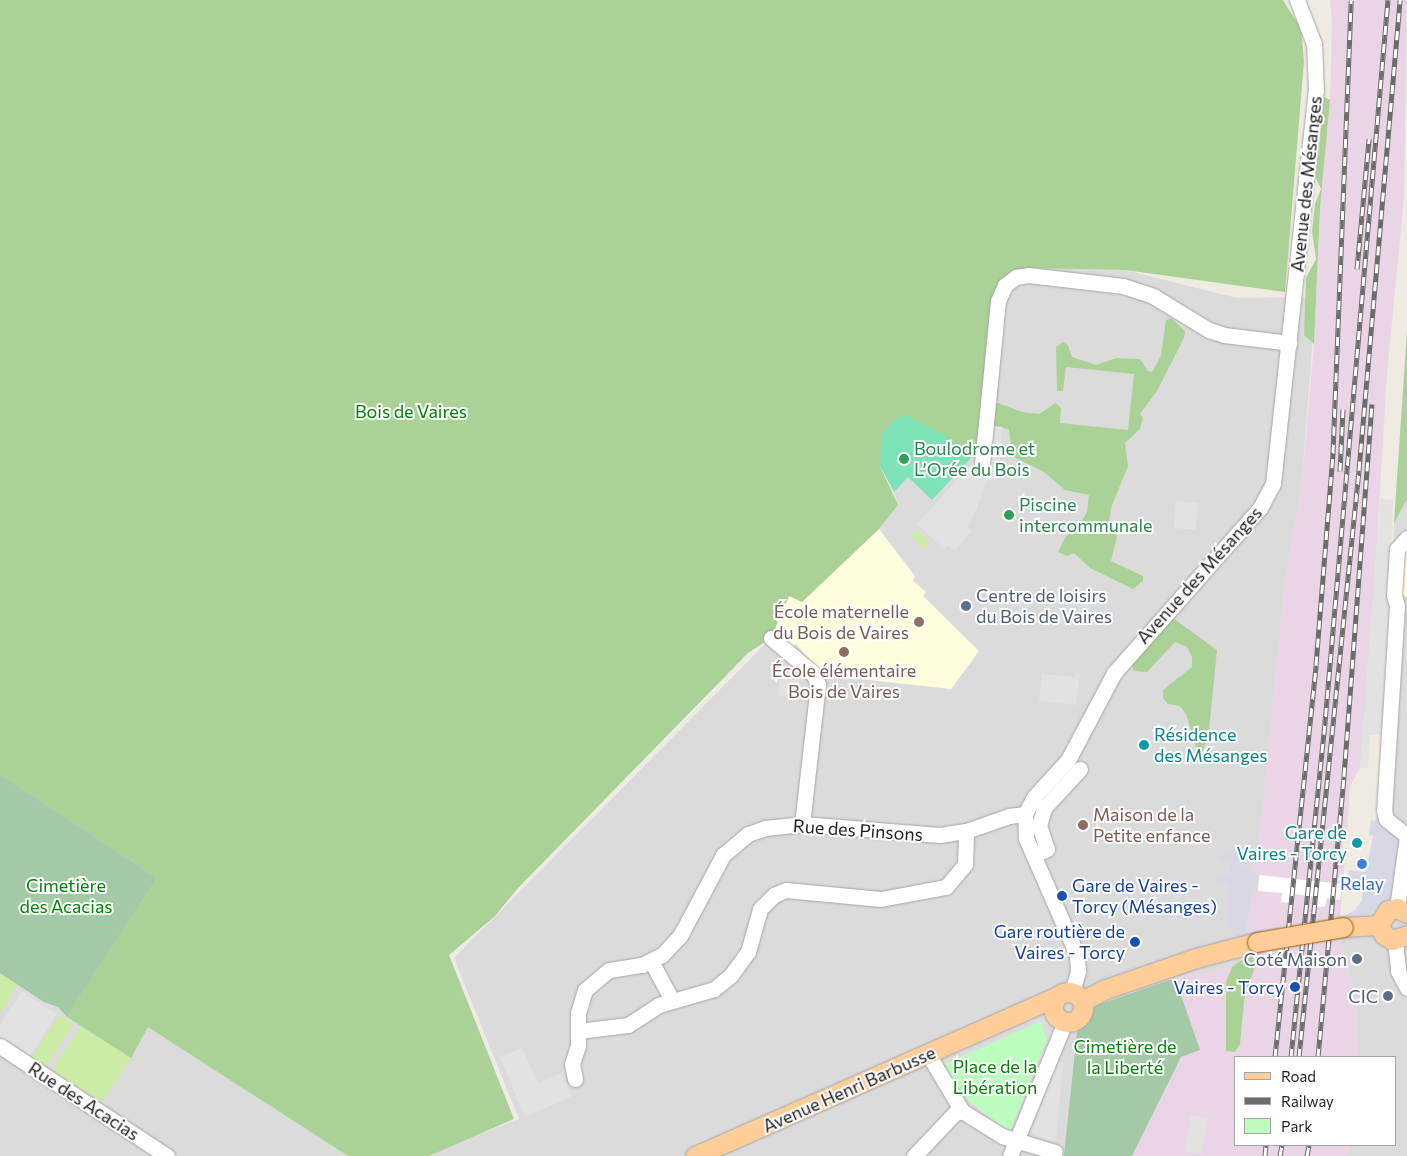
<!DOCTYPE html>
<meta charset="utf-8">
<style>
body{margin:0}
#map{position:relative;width:1407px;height:1156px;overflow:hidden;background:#efebe3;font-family:Commissioner,sans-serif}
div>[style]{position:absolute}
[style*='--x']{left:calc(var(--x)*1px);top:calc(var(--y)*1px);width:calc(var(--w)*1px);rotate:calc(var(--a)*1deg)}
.residential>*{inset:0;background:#dcdbdb}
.industrial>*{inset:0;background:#e9d5e6}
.education>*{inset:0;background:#fffddc}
.grass>*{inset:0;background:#cceca6;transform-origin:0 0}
.forest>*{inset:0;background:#aad196}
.cemetery>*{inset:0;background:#a3c9a7}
.park>*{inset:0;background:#bdfcbf}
.pitch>*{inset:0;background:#7de2b6}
.parking>*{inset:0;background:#e2e2e2;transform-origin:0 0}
.plaza>*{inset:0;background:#d7d8e5}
.pier>*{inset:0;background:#fff}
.roads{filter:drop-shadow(0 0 1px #a5a5a5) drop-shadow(0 0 1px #a5a5a5)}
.minor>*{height:15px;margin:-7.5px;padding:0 7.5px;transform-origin:7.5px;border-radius:7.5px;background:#fff}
.major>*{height:19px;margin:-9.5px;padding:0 9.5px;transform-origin:9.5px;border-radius:9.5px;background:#ffcd98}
.major>.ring{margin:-9.5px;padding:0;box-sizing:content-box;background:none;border:19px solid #ffcd98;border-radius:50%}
.rail>*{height:5px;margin-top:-2.5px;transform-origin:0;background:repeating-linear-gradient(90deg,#fff 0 9px,#6c6c6c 0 18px);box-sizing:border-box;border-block:1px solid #6c6c6c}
.bridges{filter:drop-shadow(0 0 1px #975d00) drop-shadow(0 0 1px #975d00)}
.major-bridge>*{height:19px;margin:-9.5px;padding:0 9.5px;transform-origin:9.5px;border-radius:9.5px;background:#ffcd98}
.dots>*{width:14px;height:14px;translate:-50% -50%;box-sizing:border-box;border:2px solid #fff;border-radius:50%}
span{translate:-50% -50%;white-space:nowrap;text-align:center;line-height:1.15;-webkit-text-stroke:4px #fff;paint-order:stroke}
.street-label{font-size:18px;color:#1e1e1e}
.park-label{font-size:18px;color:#06810a}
.leisure-label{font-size:18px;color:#27864d}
.left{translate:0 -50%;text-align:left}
.service-label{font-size:18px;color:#4e5e75}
.right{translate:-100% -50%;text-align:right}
.education-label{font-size:18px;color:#785e54}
.culture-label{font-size:18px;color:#0d838f}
.shop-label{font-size:18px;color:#366cbe}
.transit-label{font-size:18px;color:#164399}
.legend{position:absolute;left:1234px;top:1056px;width:162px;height:90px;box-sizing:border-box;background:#fff;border:1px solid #a5a5a5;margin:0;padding:6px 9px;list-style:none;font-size:15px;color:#1e1e1e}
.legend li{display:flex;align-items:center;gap:10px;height:25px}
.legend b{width:25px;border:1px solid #a5a5a5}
</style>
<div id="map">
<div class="residential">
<i style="clip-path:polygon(1025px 268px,1125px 270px,1237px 298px,1316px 297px,1301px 492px,1286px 575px,1258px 855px,1250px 868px,1259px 876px,1254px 952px,1232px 967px,1203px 975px,1191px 973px,1200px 1050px,1181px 1057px,1132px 1156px,424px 1156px,519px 1119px,454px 958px,771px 638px,789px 596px,802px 602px,879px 529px,898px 505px,892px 488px,983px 386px,992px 299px)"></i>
<i style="clip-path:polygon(1407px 499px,1407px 1156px,1348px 1156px,1349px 1145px,1396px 1145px,1396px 1057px,1358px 1057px,1356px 997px,1339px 936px,1359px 913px,1382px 819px,1394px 523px)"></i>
<i style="clip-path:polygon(0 771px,167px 875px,148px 1025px,354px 1156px,0 1156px)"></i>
</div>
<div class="industrial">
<i style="clip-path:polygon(1330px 0,1407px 0,1404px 198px,1387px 374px,1369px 673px,1360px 768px,1350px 786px,1347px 832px,1344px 832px,1341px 853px,1345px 854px,1339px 936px,1356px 997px,1359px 1053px,1358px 1057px,1236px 1057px,1236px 1145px,1349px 1145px,1348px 1156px,1132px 1156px,1181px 1057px,1200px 1050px,1175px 978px,1191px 973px,1203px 975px,1232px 967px,1253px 952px,1246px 933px,1252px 891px,1258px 888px,1259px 876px,1249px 868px,1258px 855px,1286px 575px,1301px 492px,1314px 344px,1320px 208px,1330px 100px,1332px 23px)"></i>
</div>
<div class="education">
<i style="clip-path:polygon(879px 529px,915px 576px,913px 581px,926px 592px,923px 596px,979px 651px,951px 689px,822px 675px,796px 644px,792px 648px,774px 631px,789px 596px,802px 602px)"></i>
<i style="clip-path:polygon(1407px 544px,1407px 597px,1397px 592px,1399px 566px)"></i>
</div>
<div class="grass">
<i style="left:917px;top:530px;width:18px;height:9px;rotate:43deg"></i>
<i style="clip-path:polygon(0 973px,18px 985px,0 1013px)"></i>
<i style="left:59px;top:1015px;width:17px;height:51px;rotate:33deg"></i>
<i style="clip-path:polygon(81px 1026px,131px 1058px,102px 1102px,55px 1073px,55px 1064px)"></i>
</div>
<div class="forest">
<i style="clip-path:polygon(0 0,1283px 0,1301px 29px,1304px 61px,1285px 292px,1125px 270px,1025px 268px,992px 299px,977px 450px,971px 458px,949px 437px,880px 466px,898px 505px,879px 529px,802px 602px,789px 596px,771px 638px,748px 653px,518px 888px,495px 916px,449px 955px,514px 1119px,429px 1156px,348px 1156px,148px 1027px,131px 1058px,67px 1017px,157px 878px,0 774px)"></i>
<i style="clip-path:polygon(1324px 97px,1330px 100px,1320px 208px,1314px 344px,1304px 335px,1306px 278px,1316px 259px,1312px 231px,1315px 204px,1321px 189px,1313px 172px,1319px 152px)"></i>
<i style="clip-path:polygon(1171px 318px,1185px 331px,1184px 338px,1157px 391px,1140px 414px,1143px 418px,1140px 429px,1125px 443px,1128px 466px,1111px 508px,1109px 523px,1117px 537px,1111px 561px,1143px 576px,1143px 581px,1133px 589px,1090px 568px,1074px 553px,1067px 556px,1058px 552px,1066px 536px,1077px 529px,1087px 512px,1089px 495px,1065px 490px,1044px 472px,1012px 456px,1009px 429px,991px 426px,993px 407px,998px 403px,1022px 412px,1039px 414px,1056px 403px,1061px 408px,1060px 423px,1128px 430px,1134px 374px,1066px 367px,1063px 391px,1057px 391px,1056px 347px,1063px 342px,1068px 345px,1072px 357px,1096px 365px,1116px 358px,1140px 359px,1148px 371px,1152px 372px,1161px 356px,1166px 320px)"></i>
<i style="clip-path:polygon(1407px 331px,1407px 499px,1394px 523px)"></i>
<i style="clip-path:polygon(1170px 616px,1217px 650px,1209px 730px,1202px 754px,1198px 754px,1186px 714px,1180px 706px,1168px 704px,1163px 698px,1163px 690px,1192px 667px,1192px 657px,1187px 647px,1175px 642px,1147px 672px,1134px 671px,1131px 664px)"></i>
<i style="clip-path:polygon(1250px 954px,1256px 963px,1244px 1001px,1240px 1044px,1235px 1052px,1226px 1051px,1226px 982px,1232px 967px)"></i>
</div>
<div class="cemetery">
<i style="clip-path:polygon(0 774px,157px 878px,67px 1017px,58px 1007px,44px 1002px,0 973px)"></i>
<i style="clip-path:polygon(1175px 978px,1200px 1050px,1181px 1057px,1132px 1156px,1064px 1156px,1077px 1032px,1089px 1023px,1095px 1006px)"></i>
</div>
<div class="park">
<i style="clip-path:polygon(1041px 1021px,1047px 1040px,1011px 1129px,1005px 1130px,969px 1101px,949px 1076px,945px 1064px)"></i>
</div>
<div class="pitch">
<i style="clip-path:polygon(906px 415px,949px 437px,971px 458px,932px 500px,908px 477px,894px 492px,880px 466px,882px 435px,894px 420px)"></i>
</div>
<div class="parking">
<i style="clip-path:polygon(982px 425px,1003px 427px,997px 479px,986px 481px,976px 511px,967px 526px,972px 531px,955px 551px,948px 545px,944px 549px,917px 524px,978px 457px)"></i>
<i style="clip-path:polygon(1380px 499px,1393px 500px,1384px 735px,1370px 735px,1368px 768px,1360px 768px)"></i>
<i style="left:1176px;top:501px;width:22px;height:27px;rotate:5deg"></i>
<i style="left:782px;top:671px;width:19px;height:25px;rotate:9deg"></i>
<i style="clip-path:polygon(1075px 673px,1080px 674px,1076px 705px,1039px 701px,1042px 674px,1075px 677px)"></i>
<i style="clip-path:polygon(22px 991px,57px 1014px,30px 1056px,0 1037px,0 1025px)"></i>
<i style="clip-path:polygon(522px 1048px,538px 1083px,561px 1073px,572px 1096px,525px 1117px,500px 1057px)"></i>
<i style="clip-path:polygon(1058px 1063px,1063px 1063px,1056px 1141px,1038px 1138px,1031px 1131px)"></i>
<i style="left:1191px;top:1115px;width:17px;height:37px;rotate:10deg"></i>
</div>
<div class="plaza">
<i style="clip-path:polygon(1376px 816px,1395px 836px,1398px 845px,1393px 896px,1362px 918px,1339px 918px,1354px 911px,1362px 900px,1364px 880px,1348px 878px,1349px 870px,1366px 872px,1373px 836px,1369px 835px,1371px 820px,1375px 821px)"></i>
<i style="clip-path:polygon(1233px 850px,1243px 851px,1242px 865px,1259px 876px,1259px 882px,1250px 881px,1249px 890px,1252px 891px,1246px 932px,1259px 933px,1239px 939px,1227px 925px,1229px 883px,1217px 881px,1217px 875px,1229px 876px,1230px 868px,1230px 861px,1219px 860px,1220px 853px,1232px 854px)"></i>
</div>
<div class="pier">
<i style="clip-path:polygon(1259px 875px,1342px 884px,1340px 900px,1327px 898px,1325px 907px,1315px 906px,1316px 897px,1294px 894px,1292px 903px,1281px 902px,1282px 893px,1258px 891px)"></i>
</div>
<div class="roads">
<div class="minor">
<i style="--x:982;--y:464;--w:164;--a:-84.4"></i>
<i style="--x:998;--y:301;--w:17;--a:-66"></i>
<i style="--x:1005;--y:285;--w:14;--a:-36"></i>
<i style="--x:1016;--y:277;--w:12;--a:-9"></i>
<i style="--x:1028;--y:275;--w:96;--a:6.6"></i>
<i style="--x:1123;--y:286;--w:32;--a:18"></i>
<i style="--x:1153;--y:296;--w:66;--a:31.3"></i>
<i style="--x:1209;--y:330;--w:16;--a:18"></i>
<i style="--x:1224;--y:335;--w:66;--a:6.9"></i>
<i style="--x:1407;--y:538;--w:15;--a:132"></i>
<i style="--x:1397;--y:549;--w:46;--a:93.7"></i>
<i style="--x:1394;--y:595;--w:11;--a:75"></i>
<i style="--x:1397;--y:606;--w:204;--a:93.6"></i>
<i style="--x:1384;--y:810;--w:9;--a:77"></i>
<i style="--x:1386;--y:819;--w:27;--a:39"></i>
<i style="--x:771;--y:638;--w:53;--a:39.7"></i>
<i style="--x:812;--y:672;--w:13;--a:63"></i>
<i style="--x:818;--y:684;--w:141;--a:96.5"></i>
<i style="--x:1034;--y:855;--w:14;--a:-25"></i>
<i style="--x:1047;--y:849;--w:24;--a:-109"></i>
<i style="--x:1039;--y:826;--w:19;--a:-74"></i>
<i style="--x:1044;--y:808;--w:53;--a:-47.3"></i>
<i style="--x:1397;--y:908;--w:73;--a:-82.1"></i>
<i style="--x:1395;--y:940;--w:31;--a:84"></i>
<i style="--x:1398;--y:971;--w:19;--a:62"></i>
<i style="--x:651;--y:961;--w:44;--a:61.7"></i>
<i style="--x:1072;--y:992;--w:22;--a:-74"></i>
<i style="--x:1078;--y:971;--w:16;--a:-94"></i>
<i style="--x:1077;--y:955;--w:128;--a:-113.6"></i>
<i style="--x:1026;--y:838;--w:24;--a:-92"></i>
<i style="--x:1025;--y:814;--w:19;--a:-62"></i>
<i style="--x:1034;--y:797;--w:50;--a:-47.4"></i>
<i style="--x:1068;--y:760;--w:98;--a:-62.1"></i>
<i style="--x:1114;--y:673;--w:220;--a:-48.5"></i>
<i style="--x:1260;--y:508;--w:27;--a:-62"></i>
<i style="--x:1273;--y:484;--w:395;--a:-83.8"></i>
<i style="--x:1316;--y:91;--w:47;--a:-92.4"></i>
<i style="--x:1314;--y:44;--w:47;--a:-111.1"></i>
<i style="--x:579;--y:1031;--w:49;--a:-7"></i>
<i style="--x:628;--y:1025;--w:37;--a:-33"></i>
<i style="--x:659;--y:1005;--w:57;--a:-16.2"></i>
<i style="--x:714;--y:989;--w:22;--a:-39"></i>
<i style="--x:731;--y:975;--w:29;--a:-54"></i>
<i style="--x:748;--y:952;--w:45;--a:-74.4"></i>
<i style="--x:760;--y:909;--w:20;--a:-45"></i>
<i style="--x:774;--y:895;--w:13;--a:-23"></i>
<i style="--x:786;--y:890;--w:95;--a:5.4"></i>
<i style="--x:881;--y:899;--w:66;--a:-10.5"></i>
<i style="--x:946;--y:887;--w:30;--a:-50"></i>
<i style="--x:965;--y:864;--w:33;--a:-88"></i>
<i style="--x:0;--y:1046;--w:200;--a:33.4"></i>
<i style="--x:928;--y:1054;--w:66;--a:59.2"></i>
<i style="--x:962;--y:1111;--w:47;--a:32"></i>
<i style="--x:1002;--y:1136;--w:55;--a:16.8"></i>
<i style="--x:575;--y:1079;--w:15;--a:-101"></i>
<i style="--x:572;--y:1064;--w:19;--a:-72"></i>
<i style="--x:578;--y:1046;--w:33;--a:-90"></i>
<i style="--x:578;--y:1013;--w:24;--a:-73"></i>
<i style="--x:585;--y:990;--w:31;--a:-40"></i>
<i style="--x:609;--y:970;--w:33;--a:-9"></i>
<i style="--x:642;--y:965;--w:22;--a:-27"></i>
<i style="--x:662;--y:955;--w:26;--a:-47"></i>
<i style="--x:680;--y:936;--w:92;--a:-62"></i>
<i style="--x:723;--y:855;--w:33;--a:-40"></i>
<i style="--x:748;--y:834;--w:18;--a:-19"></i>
<i style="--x:765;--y:828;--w:37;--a:-6"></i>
<i style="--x:802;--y:824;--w:138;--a:4.6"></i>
<i style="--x:940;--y:835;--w:26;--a:-9"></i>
<i style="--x:966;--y:831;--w:46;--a:-19.2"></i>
<i style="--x:1009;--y:816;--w:16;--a:-7"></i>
<i style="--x:914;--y:1156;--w:59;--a:-46.4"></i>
<i style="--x:955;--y:1113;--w:7;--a:-16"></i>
<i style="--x:1010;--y:1156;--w:145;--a:-67.7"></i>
</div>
<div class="major">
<i style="--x:1407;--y:913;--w:11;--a:-153"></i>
<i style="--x:1397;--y:908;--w:9;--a:167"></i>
<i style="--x:1388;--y:910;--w:17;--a:121"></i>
<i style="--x:1379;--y:925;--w:11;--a:63"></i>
<i style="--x:1384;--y:935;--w:9;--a:32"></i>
<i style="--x:1392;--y:940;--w:16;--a:-18"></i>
<i style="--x:1343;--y:927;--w:36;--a:-3"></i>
<i class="ring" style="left:1053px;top:992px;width:11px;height:11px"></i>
<i style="--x:1082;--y:1001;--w:27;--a:-27"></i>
<i style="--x:1106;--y:989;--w:95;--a:-19"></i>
<i style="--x:1196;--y:958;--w:63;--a:-14.7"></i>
<i style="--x:695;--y:1156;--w:394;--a:-23.8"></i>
</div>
</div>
<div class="rail">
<i style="--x:1357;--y:269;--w:131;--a:-84.7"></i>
<i style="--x:1340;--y:471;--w:62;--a:-87.2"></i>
<i style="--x:1275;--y:1057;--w:394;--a:-84"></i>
<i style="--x:1316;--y:665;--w:213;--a:-85.4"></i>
<i style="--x:1333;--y:453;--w:453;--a:-87.7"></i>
<i style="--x:1291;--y:1057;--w:325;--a:-84.2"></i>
<i style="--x:1324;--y:734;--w:737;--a:-85.02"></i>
<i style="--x:1299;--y:1057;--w:590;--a:-84.16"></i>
<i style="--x:1359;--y:470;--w:472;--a:-85"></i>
<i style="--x:1318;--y:1057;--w:282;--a:-84.7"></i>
<i style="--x:1344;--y:776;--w:373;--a:-85.7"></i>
<i style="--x:1265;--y:1156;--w:11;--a:-85"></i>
<i style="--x:1280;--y:1156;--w:11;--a:-80"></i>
<i style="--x:1307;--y:1156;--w:11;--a:-80"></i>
</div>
<div class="bridges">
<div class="major-bridge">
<i style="--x:1257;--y:942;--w:87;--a:-9.9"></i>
</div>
</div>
<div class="dots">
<i style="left:904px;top:459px;background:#2e9e5b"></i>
<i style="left:1009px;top:515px;background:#2e9e5b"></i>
<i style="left:966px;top:606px;background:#5c6f8a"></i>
<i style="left:919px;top:622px;background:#8d6e63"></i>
<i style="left:844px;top:652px;background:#8d6e63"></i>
<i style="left:1144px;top:745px;background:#0f9aa8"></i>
<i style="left:1083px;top:825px;background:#8d6e63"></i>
<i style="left:1357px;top:843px;background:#0f9aa8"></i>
<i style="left:1362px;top:864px;background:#3f7fe0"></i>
<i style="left:1062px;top:896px;background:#1a4fb4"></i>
<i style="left:1135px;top:942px;background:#1a4fb4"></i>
<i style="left:1357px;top:959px;background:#5c6f8a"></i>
<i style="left:1295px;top:987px;background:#1a4fb4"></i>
<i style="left:1388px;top:996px;background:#5c6f8a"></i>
</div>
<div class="street-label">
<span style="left:1306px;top:184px;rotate:-84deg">Avenue des Mésanges</span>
<span style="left:1199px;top:575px;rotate:-48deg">Avenue des Mésanges</span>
<span style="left:858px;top:830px;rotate:4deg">Rue des Pinsons</span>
<span style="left:849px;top:1089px;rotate:-24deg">Avenue Henri Barbusse</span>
<span style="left:84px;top:1101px;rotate:33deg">Rue des Acacias</span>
</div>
<div class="park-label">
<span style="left:411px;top:411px">Bois de Vaires</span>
<span style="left:66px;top:896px">Cimetière<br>des Acacias</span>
<span style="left:1125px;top:1057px">Cimetière de<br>la Liberté</span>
<span style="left:995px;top:1077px">Place de la<br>Libération</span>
</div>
<div class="leisure-label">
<span class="left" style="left:914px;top:459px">Boulodrome et<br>L’Orée du Bois</span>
<span class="left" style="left:1019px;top:515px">Piscine<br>intercommunale</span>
</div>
<div class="service-label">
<span class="left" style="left:976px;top:606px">Centre de loisirs<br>du Bois de Vaires</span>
<span class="right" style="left:1347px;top:959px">Coté Maison</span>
<span class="right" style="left:1378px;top:996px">CIC</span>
</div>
<div class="education-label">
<span class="right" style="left:909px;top:622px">École maternelle<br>du Bois de Vaires</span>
<span style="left:844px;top:681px">École élémentaire<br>Bois de Vaires</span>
<span class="left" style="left:1093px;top:825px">Maison de la<br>Petite enfance</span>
</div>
<div class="culture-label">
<span class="left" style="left:1154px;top:745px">Résidence<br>des Mésanges</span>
<span class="right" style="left:1347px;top:843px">Gare de<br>Vaires - Torcy</span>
</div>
<div class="shop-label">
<span style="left:1362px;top:883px">Relay</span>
</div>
<div class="transit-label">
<span class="left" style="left:1072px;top:896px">Gare de Vaires -<br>Torcy (Mésanges)</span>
<span class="right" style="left:1125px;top:942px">Gare routière de<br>Vaires - Torcy</span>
<span class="right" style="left:1284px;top:987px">Vaires - Torcy</span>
</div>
<ul class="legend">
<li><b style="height:6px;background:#ffcd98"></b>Road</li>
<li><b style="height:6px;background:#6c6c6c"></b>Railway</li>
<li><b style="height:14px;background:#bdfcbf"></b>Park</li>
</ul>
</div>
